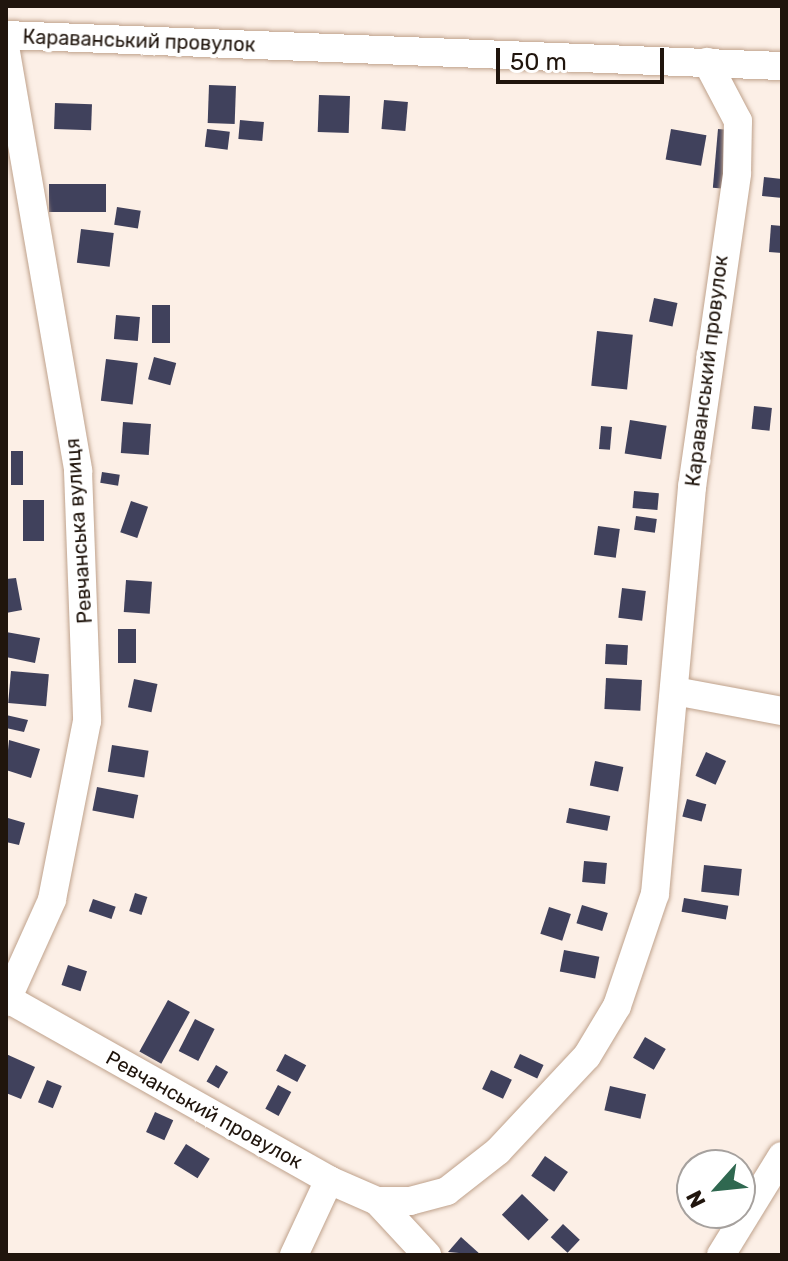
<!DOCTYPE html>
<meta charset="utf-8">
<style>
body{margin:0}
#map{position:relative;width:788px;height:1261px;overflow:hidden;background:#fcefe6;font-family:Rubik,sans-serif}
div>[style]{position:absolute}
[style*='--x']{left:calc(var(--x)*1px);top:calc(var(--y)*1px);width:calc(var(--w)*1px);rotate:calc(var(--a)*1deg)}
.building>*{inset:0;background:#40415c;transform-origin:0 0}
.roads{filter:drop-shadow(0 0 2px #bfa28c) drop-shadow(0 0 2px #bfa28c)}
.minor>*{height:28px;margin:-14px;padding:0 14px;transform-origin:14px;border-radius:14px;background:#fff}
span{translate:-50% -50%;white-space:nowrap;text-align:center;line-height:1.15;-webkit-text-stroke:8px #fff;paint-order:stroke}
.street-label{font-size:20px;color:#20150d}
.frame{position:absolute;inset:0;border:8px solid #20150d;pointer-events:none}
.north{position:absolute;left:676px;top:1149px;width:80px;height:80px;box-sizing:border-box;background:#fff;border:2px solid #a6a19e;border-radius:50%;rotate:243deg;font-size:22px;font-weight:700;line-height:32px;text-align:center;color:#20150d}
.north::after{content:'';display:block;margin:auto;width:28px;height:36px;background:#2f6850;clip-path:polygon(50% 0,100% 100%,50% 72%,0 100%)}
.scale{position:absolute;left:496px;top:48px;width:168px;height:36px;box-sizing:border-box;border:4px solid #20150d;border-top:0;padding-left:10px;font-size:24px;line-height:28px;white-space:nowrap;color:#20150d;-webkit-text-stroke:6px #fff;paint-order:stroke}
</style>
<div id="map">
<div class="building">
<i style="left:209px;top:85px;width:27px;height:38px;rotate:2deg"></i>
<i style="left:319px;top:95px;width:31px;height:37px;rotate:2deg"></i>
<i style="left:384px;top:100px;width:24px;height:29px;rotate:5deg"></i>
<i style="left:55px;top:103px;width:37px;height:26px;rotate:2deg"></i>
<i style="left:240px;top:120px;width:24px;height:19px;rotate:5deg"></i>
<i style="left:207px;top:129px;width:23px;height:18px;rotate:7deg"></i>
<i style="left:671px;top:129px;width:36px;height:31px;rotate:10deg"></i>
<i style="left:718px;top:129px;width:12px;height:59px;rotate:5deg"></i>
<i style="left:764px;top:177px;width:18px;height:19px;rotate:6deg"></i>
<i style="left:49px;top:184px;width:57px;height:28px"></i>
<i style="left:117px;top:207px;width:24px;height:18px;rotate:9deg"></i>
<i style="clip-path:polygon(771px 225px,782px 226px,782px 253px,769px 252px)"></i>
<i style="left:81px;top:229px;width:33px;height:34px;rotate:7deg"></i>
<i style="left:654px;top:298px;width:24px;height:24px;rotate:12deg"></i>
<i style="left:152px;top:305px;width:18px;height:38px"></i>
<i style="left:116px;top:315px;width:24px;height:24px;rotate:5deg"></i>
<i style="left:597px;top:331px;width:36px;height:55px;rotate:6deg"></i>
<i style="left:154px;top:357px;width:23px;height:23px;rotate:15deg"></i>
<i style="left:106px;top:359px;width:32px;height:42px;rotate:7deg"></i>
<i style="left:754px;top:406px;width:18px;height:23px;rotate:6deg"></i>
<i style="left:630px;top:420px;width:37px;height:34px;rotate:9deg"></i>
<i style="left:123px;top:422px;width:28px;height:31px;rotate:4deg"></i>
<i style="left:601px;top:426px;width:11px;height:23px;rotate:5deg"></i>
<i style="left:11px;top:451px;width:12px;height:34px"></i>
<i style="left:102px;top:472px;width:18px;height:11px;rotate:9deg"></i>
<i style="left:634px;top:491px;width:25px;height:17px;rotate:5deg"></i>
<i style="left:44px;top:500px;width:41px;height:21px;rotate:90deg"></i>
<i style="left:131px;top:501px;width:18px;height:33px;rotate:19deg"></i>
<i style="left:636px;top:516px;width:21px;height:14px;rotate:8deg"></i>
<i style="left:598px;top:526px;width:22px;height:29px;rotate:8deg"></i>
<i style="clip-path:polygon(16px 578px,22px 610px,6px 613px,6px 579px)"></i>
<i style="left:126px;top:580px;width:26px;height:32px;rotate:4deg"></i>
<i style="left:622px;top:588px;width:24px;height:30px;rotate:7deg"></i>
<i style="left:118px;top:629px;width:18px;height:34px"></i>
<i style="clip-path:polygon(6px 632px,40px 638px,35px 663px,6px 657px)"></i>
<i style="left:606px;top:644px;width:22px;height:20px;rotate:3deg"></i>
<i style="left:11px;top:671px;width:38px;height:32px;rotate:5deg"></i>
<i style="left:606px;top:678px;width:36px;height:31px;rotate:3deg"></i>
<i style="left:134px;top:679px;width:24px;height:29px;rotate:12deg"></i>
<i style="clip-path:polygon(6px 715px,28px 720px,24px 732px,6px 728px)"></i>
<i style="clip-path:polygon(9px 740px,40px 749px,31px 778px,6px 770px)"></i>
<i style="left:112px;top:745px;width:37px;height:27px;rotate:9deg"></i>
<i style="left:706px;top:752px;width:22px;height:26px;rotate:24deg"></i>
<i style="left:595px;top:761px;width:29px;height:25px;rotate:12deg"></i>
<i style="left:97px;top:787px;width:42px;height:24px;rotate:11deg"></i>
<i style="left:687px;top:799px;width:20px;height:18px;rotate:15deg"></i>
<i style="left:569px;top:808px;width:42px;height:15px;rotate:11deg"></i>
<i style="clip-path:polygon(8px 818px,25px 823px,19px 845px,6px 842px)"></i>
<i style="left:584px;top:861px;width:23px;height:21px;rotate:5deg"></i>
<i style="left:704px;top:865px;width:38px;height:27px;rotate:6deg"></i>
<i style="left:135px;top:893px;width:13px;height:19px;rotate:18deg"></i>
<i style="left:684px;top:898px;width:45px;height:14px;rotate:10deg"></i>
<i style="left:93px;top:899px;width:24px;height:13px;rotate:19deg"></i>
<i style="left:582px;top:905px;width:27px;height:19px;rotate:17deg"></i>
<i style="left:549px;top:907px;width:23px;height:28px;rotate:18deg"></i>
<i style="left:564px;top:950px;width:36px;height:22px;rotate:11deg"></i>
<i style="left:68px;top:965px;width:20px;height:21px;rotate:18deg"></i>
<i style="left:168px;top:1000px;width:25px;height:59px;rotate:29deg"></i>
<i style="left:195px;top:1019px;width:22px;height:36px;rotate:27deg"></i>
<i style="left:645px;top:1037px;width:24px;height:24px;rotate:30deg"></i>
<i style="clip-path:polygon(6px 1054px,35px 1067px,21px 1099px,6px 1093px)"></i>
<i style="left:285px;top:1054px;width:24px;height:19px;rotate:28deg"></i>
<i style="left:520px;top:1054px;width:26px;height:15px;rotate:25deg"></i>
<i style="left:216px;top:1065px;width:14px;height:19px;rotate:30deg"></i>
<i style="left:491px;top:1070px;width:23px;height:21px;rotate:25deg"></i>
<i style="left:47px;top:1080px;width:16px;height:24px;rotate:22deg"></i>
<i style="left:278px;top:1085px;width:15px;height:27px;rotate:28deg"></i>
<i style="left:610px;top:1086px;width:37px;height:25px;rotate:13deg"></i>
<i style="left:155px;top:1112px;width:20px;height:22px;rotate:24deg"></i>
<i style="left:186px;top:1144px;width:28px;height:23px;rotate:32deg"></i>
<i style="left:545px;top:1156px;width:28px;height:24px;rotate:35deg"></i>
<i style="left:522px;top:1194px;width:37px;height:29px;rotate:44deg"></i>
<i style="left:563px;top:1224px;width:23px;height:18px;rotate:43deg"></i>
<i style="clip-path:polygon(461px 1237px,481px 1255px,448px 1252px)"></i>
</div>
<div class="roads">
<div class="minor">
<i style="--x:6;--y:35;--w:777;--a:2.29"></i>
<i style="--x:6;--y:52;--w:425;--a:80.2"></i>
<i style="--x:78;--y:471;--w:250;--a:87.9"></i>
<i style="--x:87;--y:721;--w:182;--a:101.1"></i>
<i style="--x:52;--y:900;--w:112;--a:114.3"></i>
<i style="--x:675;--y:691;--w:109;--a:10.6"></i>
<i style="--x:8;--y:999;--w:369;--a:29.4"></i>
<i style="--x:329;--y:1180;--w:83;--a:115"></i>
<i style="--x:329;--y:1180;--w:52;--a:23.6"></i>
<i style="--x:377;--y:1201;--w:33;--a:0"></i>
<i style="--x:410;--y:1201;--w:38;--a:-15"></i>
<i style="--x:447;--y:1191;--w:65;--a:-38.1"></i>
<i style="--x:498;--y:1151;--w:130;--a:-46.9"></i>
<i style="--x:587;--y:1056;--w:58;--a:-59"></i>
<i style="--x:617;--y:1006;--w:118;--a:-71.3"></i>
<i style="--x:655;--y:894;--w:409;--a:-84.8"></i>
<i style="--x:692;--y:487;--w:317;--a:-81.8"></i>
<i style="--x:737;--y:173;--w:52;--a:-88.9"></i>
<i style="--x:738;--y:121;--w:67;--a:-117.7"></i>
<i style="--x:377;--y:1201;--w:74;--a:47.2"></i>
<i style="--x:721;--y:1255;--w:116;--a:-58.4"></i>
</div>
</div>
<div class="street-label">
<span style="left:139px;top:41px;rotate:2deg">Караванський провулок</span>
<span style="left:707px;top:371px;rotate:-83deg">Караванський провулок</span>
<span style="left:79px;top:531px;rotate:-94deg">Ревчанська вулиця</span>
<span style="left:204px;top:1110px;rotate:29deg">Ревчанський провулок</span>
</div>
<div class="frame"></div>
<div class="north">N</div>
<div class="scale">50 m</div>
</div>
